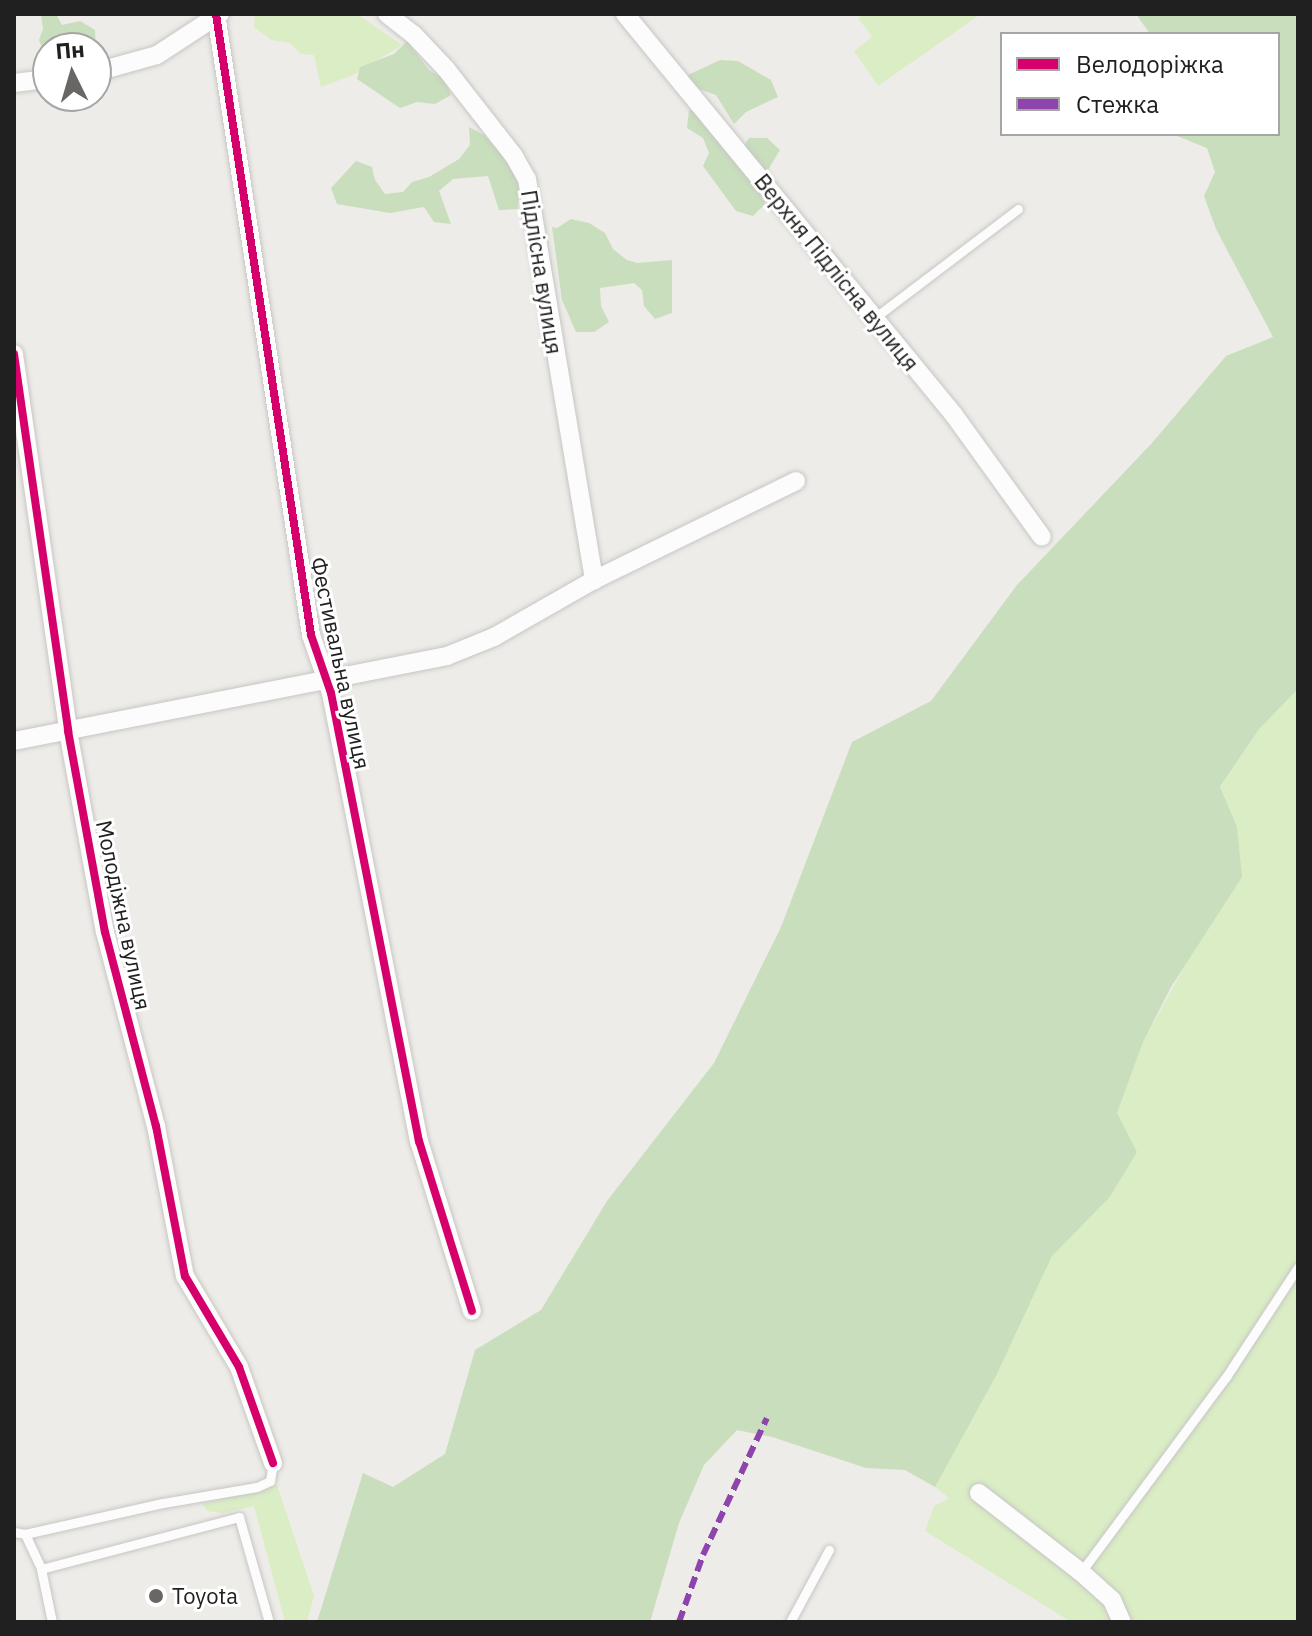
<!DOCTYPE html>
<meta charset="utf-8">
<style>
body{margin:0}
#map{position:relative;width:1312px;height:1636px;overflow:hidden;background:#eeece8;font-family:"IBM Plex Sans",sans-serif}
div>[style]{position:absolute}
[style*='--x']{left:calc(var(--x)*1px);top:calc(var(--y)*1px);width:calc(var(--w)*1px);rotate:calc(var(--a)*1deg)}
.grass>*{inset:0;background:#daedc5}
.forest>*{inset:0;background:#c8debc}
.roads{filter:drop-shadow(0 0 2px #c7c6c4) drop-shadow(0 0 2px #c7c6c4)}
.service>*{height:9px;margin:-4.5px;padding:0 4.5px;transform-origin:4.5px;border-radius:4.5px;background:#fcfcfc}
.minor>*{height:18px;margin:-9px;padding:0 9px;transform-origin:9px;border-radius:9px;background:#fcfcfc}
.quiet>*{height:6px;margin-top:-3px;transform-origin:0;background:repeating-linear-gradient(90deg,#8e44ad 0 12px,transparent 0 18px)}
.cycleway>*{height:8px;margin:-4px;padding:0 4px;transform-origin:4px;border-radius:4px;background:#d6006c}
.dots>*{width:22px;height:22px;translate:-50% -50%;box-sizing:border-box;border:4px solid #fff;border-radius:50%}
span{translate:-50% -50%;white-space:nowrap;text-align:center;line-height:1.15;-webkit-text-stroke:6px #fff;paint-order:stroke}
.street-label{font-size:22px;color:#202020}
.poi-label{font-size:22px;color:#202020}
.left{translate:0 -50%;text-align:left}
.frame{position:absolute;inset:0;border:16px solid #202020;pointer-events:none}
.legend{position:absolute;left:1000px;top:32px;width:280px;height:104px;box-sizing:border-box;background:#fff;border:2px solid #a6a6a6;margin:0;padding:10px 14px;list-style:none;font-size:24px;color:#202020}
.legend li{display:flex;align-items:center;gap:16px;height:40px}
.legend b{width:40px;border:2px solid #a6a6a6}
.north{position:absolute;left:32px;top:32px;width:80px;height:80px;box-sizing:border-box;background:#fff;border:2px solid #a6a6a6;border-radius:50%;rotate:355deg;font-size:22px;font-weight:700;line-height:32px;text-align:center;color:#202020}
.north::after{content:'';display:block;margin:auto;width:28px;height:36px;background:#686766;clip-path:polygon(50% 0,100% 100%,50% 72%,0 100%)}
</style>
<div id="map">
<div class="grass">
<i style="clip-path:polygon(255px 14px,357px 14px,402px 45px,353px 75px,321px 87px,314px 55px,301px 54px,290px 43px,271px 40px,254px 27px)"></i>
<i style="clip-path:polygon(864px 14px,981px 14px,878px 86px,854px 51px,872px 37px,858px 18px)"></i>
<i style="clip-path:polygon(1298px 689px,1298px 1622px,1123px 1622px,1107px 1611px,1113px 1622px,1071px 1622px,925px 1531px,934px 1506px,949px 1498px,935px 1487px,996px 1376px,1052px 1256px,1109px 1198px,1117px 1113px,1143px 1042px,1203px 933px,1237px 827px,1220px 788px,1259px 729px)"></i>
<i style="clip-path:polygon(277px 1485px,314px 1596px,307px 1622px,285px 1622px,254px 1506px,223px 1513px,208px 1511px,202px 1504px)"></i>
</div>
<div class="forest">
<i style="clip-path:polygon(41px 14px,56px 14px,62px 25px,80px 21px,95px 30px,96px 47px,48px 48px,45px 56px,39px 40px,43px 29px)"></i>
<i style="clip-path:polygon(1136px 14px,1298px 14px,1298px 689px,1259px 729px,1220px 787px,1237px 827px,1242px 877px,1171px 987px,1143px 1042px,1117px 1113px,1137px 1152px,1109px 1198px,1052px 1256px,996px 1376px,935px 1487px,905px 1470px,866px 1468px,772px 1437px,737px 1430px,704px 1465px,679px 1523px,650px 1622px,317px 1622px,363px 1473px,393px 1487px,445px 1454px,475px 1350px,541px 1310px,607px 1201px,714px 1063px,781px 927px,852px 742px,931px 701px,1017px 585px,1152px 443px,1226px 356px,1273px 337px,1216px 229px,1204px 196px,1215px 172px,1207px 148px,1172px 134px,1278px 134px,1278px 34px,1150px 34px)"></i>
<i style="clip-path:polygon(407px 41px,429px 70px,444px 79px,451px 95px,435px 104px,417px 102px,400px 108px,357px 79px,360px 67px,394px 54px)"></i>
<i style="clip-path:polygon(720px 60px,738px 61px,771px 80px,778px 97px,746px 112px,734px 124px,716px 95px,699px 89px,686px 76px)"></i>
<i style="clip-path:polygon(689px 110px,707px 115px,740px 152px,749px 138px,767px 138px,780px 150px,762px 180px,765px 204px,753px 216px,736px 211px,703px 166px,709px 153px,703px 138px,687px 128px)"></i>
<i style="clip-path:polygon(469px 127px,484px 135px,520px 175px,518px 209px,499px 210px,488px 176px,453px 179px,439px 191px,451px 224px,434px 222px,424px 207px,390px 213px,337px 204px,331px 188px,356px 161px,372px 167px,375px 180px,385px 194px,403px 192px,412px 182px,429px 177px,459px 159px,470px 145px)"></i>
<i style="clip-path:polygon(571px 219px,589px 223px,605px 233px,613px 249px,627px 260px,637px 263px,672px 260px,672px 313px,655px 319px,644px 306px,642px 290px,634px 283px,600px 288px,601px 306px,609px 322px,594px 332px,576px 332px,562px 300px,552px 227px,557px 228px)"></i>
</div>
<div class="roads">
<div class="service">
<i style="--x:873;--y:319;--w:182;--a:-37.2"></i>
<i style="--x:14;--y:1532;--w:11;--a:10"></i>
<i style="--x:25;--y:1534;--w:141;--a:-12.7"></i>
<i style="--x:163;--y:1503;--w:95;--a:-9.7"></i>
<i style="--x:257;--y:1487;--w:14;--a:-25"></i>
<i style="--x:270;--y:1481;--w:18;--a:-81"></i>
<i style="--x:25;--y:1534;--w:38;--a:65"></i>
<i style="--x:41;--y:1569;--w:54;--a:78.3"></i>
<i style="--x:41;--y:1569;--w:205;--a:-14.7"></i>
<i style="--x:239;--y:1517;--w:109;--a:74.1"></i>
<i style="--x:1081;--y:1572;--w:243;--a:-53.4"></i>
<i style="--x:1226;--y:1377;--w:131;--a:-56.8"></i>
<i style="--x:790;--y:1622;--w:82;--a:-61.6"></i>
</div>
<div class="minor">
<i style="--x:216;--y:14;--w:628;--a:81.3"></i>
<i style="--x:311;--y:635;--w:61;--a:71"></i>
<i style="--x:331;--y:693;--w:457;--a:78.9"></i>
<i style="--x:419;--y:1141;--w:178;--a:72.7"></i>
<i style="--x:387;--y:14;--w:33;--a:38"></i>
<i style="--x:413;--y:34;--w:48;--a:46.7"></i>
<i style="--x:446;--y:69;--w:110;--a:52"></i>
<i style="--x:514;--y:156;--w:26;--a:61"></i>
<i style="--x:527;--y:179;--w:407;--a:80.5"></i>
<i style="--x:625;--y:14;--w:519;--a:50.63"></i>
<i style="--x:954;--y:415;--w:150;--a:54.2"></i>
<i style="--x:96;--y:72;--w:63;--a:-15.6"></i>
<i style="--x:157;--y:55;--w:75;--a:-33.1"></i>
<i style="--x:14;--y:83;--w:34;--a:-7"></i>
<i style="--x:14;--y:354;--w:381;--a:81.8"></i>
<i style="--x:68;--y:731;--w:204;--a:79.6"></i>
<i style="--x:105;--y:932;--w:201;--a:75.3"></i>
<i style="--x:156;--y:1126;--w:153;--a:79.1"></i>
<i style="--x:185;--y:1276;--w:106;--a:59.3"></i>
<i style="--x:239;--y:1367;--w:102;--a:70.5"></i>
<i style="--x:14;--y:741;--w:441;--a:-11.1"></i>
<i style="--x:447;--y:656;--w:51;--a:-22"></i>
<i style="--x:494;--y:637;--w:115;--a:-29.7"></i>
<i style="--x:594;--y:580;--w:225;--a:-26.1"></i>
<i style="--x:979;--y:1493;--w:129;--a:37.8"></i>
<i style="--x:1081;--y:1572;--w:42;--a:42.1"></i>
<i style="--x:1112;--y:1600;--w:24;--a:66"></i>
</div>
</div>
<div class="quiet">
<i style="--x:679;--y:1622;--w:71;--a:-70.3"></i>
<i style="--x:703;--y:1555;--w:151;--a:-65"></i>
</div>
<div class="cycleway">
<i style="--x:216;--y:14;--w:628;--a:81.3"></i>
<i style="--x:311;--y:635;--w:61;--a:71"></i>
<i style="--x:331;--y:693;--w:457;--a:78.9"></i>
<i style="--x:419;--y:1141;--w:178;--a:72.7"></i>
<i style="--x:14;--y:354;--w:381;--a:81.8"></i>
<i style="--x:68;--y:731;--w:204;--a:79.6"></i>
<i style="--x:105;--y:932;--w:201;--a:75.3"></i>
<i style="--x:156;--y:1126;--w:153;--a:79.1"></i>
<i style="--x:185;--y:1276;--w:106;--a:59.3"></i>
<i style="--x:239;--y:1367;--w:102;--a:70.5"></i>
</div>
<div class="dots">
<i style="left:156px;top:1596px;background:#686766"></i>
</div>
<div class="street-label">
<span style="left:542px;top:272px;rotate:81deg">Підлісна вулиця</span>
<span style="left:837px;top:272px;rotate:51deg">Верхня Підлісна вулиця</span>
<span style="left:341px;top:663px;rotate:78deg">Фестивальна вулиця</span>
<span style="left:124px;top:915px;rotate:78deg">Молодіжна вулиця</span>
</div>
<div class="poi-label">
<span class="left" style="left:172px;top:1596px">Toyota</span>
</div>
<div class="frame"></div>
<ul class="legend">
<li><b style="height:10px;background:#d6006c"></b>Велодоріжка</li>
<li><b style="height:10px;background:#8e44ad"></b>Стежка</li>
</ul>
<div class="north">Пн</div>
</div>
